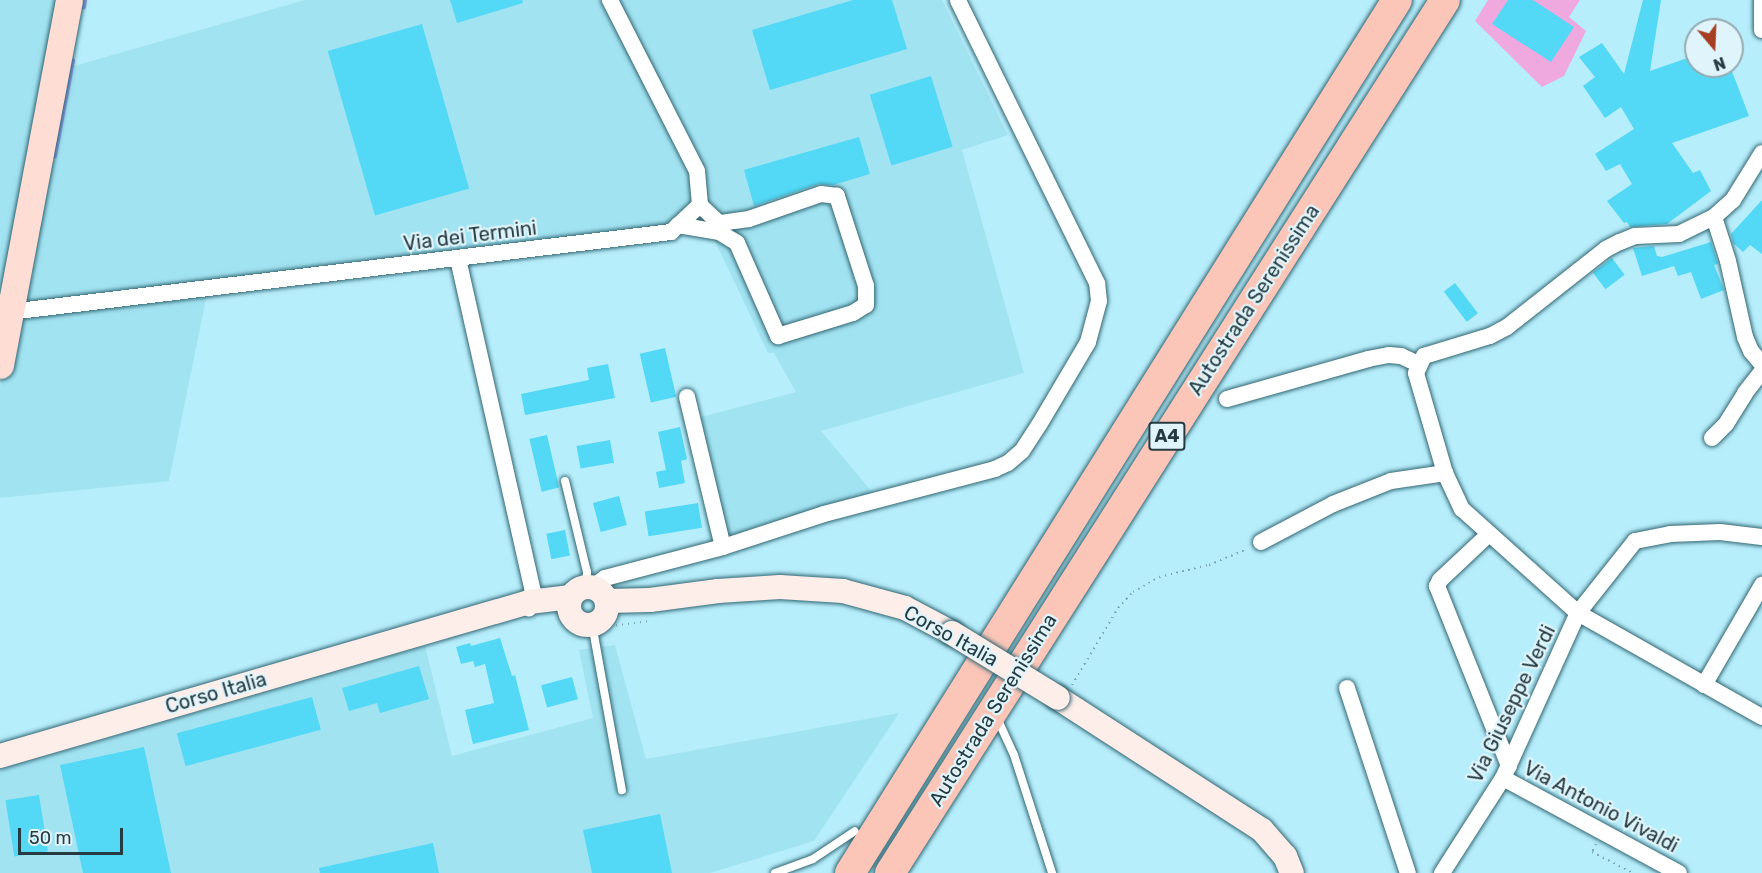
<!DOCTYPE html>
<style>
body{margin:0}
#map{position:relative;width:1762px;height:873px;overflow:hidden;background:#b7eefc;font-family:Rubik,sans-serif}
div>[style]{position:absolute}
[style*='--x']{left:calc(var(--x)*1px);top:calc(var(--y)*1px);width:calc(var(--w)*1px);rotate:calc(var(--a)*1deg)}
.built>*{inset:0;background:#a2e3f2}
.green>*{inset:0;background:#efa9df}
.stream>*{height:4.5px;margin:-2.25px;padding:0 2.25px;transform-origin:2.25px;border-radius:2.25px;background:#8f9ef0}
.building>*{inset:0;background:#53d8f5;transform-origin:0 0}
.path>*{height:2px;margin-top:-1px;transform-origin:0;background:repeating-linear-gradient(90deg,#7ca6b0 0 1.5px,transparent 0 6px)}
.roads{filter:drop-shadow(0 0 2px #326672) drop-shadow(0 0 2px #326672)}
.lane>*{height:8px;margin:-4px;padding:0 4px;transform-origin:4px;border-radius:4px;background:#fff}
.street>*{height:16px;margin:-8px;padding:0 8px;transform-origin:8px;border-radius:8px;background:#fff}
.secondary>*{height:24px;margin:-12px;padding:0 12px;transform-origin:12px;border-radius:12px;background:#feeeea}
.secondary>.ring{margin:-12px;padding:0;box-sizing:content-box;background:none;border:24px solid #feeeea;border-radius:50%}
.primary>*{height:27px;margin:-13.5px;padding:0 13.5px;transform-origin:13.5px;border-radius:13.5px;background:#fdddd4}
.highway>*{height:30px;margin:-15px;padding:0 15px;transform-origin:15px;border-radius:15px;background:#fbc6b8}
.bridges{filter:drop-shadow(0 0 2px #326672) drop-shadow(0 0 2px #326672)}
.secondary-bridge>*{height:24px;margin:-12px;padding:0 12px;transform-origin:12px;border-radius:12px;background:#feeeea}
span{translate:-50% -50%;white-space:nowrap;text-align:center;line-height:1.15;-webkit-text-stroke:4.5px #e0f5fb;paint-order:stroke}
.shield-label span{padding:2px 4px;background:#e0f5fb;border:2px solid;border-radius:4px;-webkit-text-stroke-width:0}
.shield-label{font-size:18px;color:#253b41;font-weight:700}
.street-label{font-size:20px;color:#253b41}
.north{position:absolute;left:1684px;top:18px;width:60px;height:60px;box-sizing:border-box;background:#e0f5fb;border:2px solid #95abb1;border-radius:50%;rotate:161deg;font-size:16px;font-weight:700;line-height:24px;text-align:center;color:#253b41}
.north::after{content:'';display:block;margin:auto;width:21px;height:27px;background:#a73e24;clip-path:polygon(50% 0,100% 100%,50% 72%,0 100%)}
.scale{position:absolute;left:18px;top:828px;width:105px;height:27px;box-sizing:border-box;border:3px solid #253b41;border-top:0;padding-left:8px;font-size:18px;line-height:21px;white-space:nowrap;color:#253b41;-webkit-text-stroke:4px #e0f5fb;paint-order:stroke}
</style>
<div id="map">
<div class="built">
<i style="clip-path:polygon(0 0,63px 0,0 334px)"></i>
<i style="clip-path:polygon(305px 0,942px 0,1008px 135px,962px 150px,1024px 373px,821px 431px,873px 493px,726px 540px,697px 418px,796px 392px,774px 353px,768px 353px,714px 239px,669px 227px,15px 306px,60px 70px)"></i>
<i style="clip-path:polygon(207px 294px,169px 481px,0 498px,0 387px,14px 315px)"></i>
<i style="clip-path:polygon(615px 645px,646px 759px,899px 713px,814px 841px,710px 873px,0 873px,0 770px,425px 646px,452px 756px,593px 718px,579px 650px)"></i>
</div>
<div class="green">
<i style="clip-path:polygon(1488px 0,1580px 0,1569px 17px,1586px 31px,1564px 76px,1542px 87px,1475px 21px)"></i>
</div>
<div class="stream">
<i style="--x:83;--y:7;--w:7;--a:-82"></i>
<i style="--x:54;--y:156;--w:97;--a:-79.3"></i>
</div>
<div class="building">
<i style="clip-path:polygon(450px 0,522px 0,523px 3px,457px 23px)"></i>
<i style="clip-path:polygon(853px 0,892px 0,907px 49px,770px 90px,752px 30px)"></i>
<i style="clip-path:polygon(1508px 0,1533px 0,1574px 27px,1551px 62px,1492px 24px)"></i>
<i style="clip-path:polygon(1643px 0,1661px 0,1650px 71px,1696px 55px,1696px 66px,1730px 66px,1749px 116px,1672px 143px,1693px 173px,1700px 170px,1711px 191px,1667px 224px,1630px 227px,1627px 222px,1624px 223px,1607px 201px,1632px 184px,1620px 164px,1606px 171px,1595px 154px,1634px 129px,1621px 107px,1605px 118px,1583px 86px,1595px 77px,1579px 57px,1602px 43px,1624px 74px)"></i>
<i style="left:422px;top:24px;width:171px;height:98px;rotate:74deg"></i>
<i style="left:931px;top:76px;width:74px;height:64px;rotate:73deg"></i>
<i style="clip-path:polygon(859px 137px,870px 174px,833px 185px,818px 184px,754px 206px,744px 170px)"></i>
<i style="clip-path:polygon(1762px 200px,1762px 254px,1750px 245px,1743px 252px,1733px 243px,1731px 234px)"></i>
<i style="clip-path:polygon(1711px 242px,1718px 264px,1714px 265px,1724px 290px,1701px 299px,1691px 272px,1678px 276px,1674px 266px,1642px 276px,1633px 248px,1654px 246px,1657px 256px,1662px 257px)"></i>
<i style="left:1612px;top:258px;width:21px;height:24px;rotate:53deg"></i>
<i style="left:1455px;top:283px;width:38px;height:14px;rotate:53deg"></i>
<i style="left:665px;top:348px;width:50px;height:26px;rotate:77deg"></i>
<i style="clip-path:polygon(608px 364px,615px 398px,525px 415px,521px 394px,589px 380px,587px 368px)"></i>
<i style="clip-path:polygon(680px 427px,687px 459px,681px 461px,685px 483px,659px 488px,656px 472px,666px 470px,658px 432px)"></i>
<i style="left:547px;top:435px;width:54px;height:18px;rotate:77deg"></i>
<i style="left:610px;top:440px;width:23px;height:34px;rotate:80deg"></i>
<i style="left:619px;top:496px;width:30px;height:27px;rotate:75deg"></i>
<i style="left:698px;top:503px;width:25px;height:54px;rotate:81deg"></i>
<i style="left:565px;top:530px;width:26px;height:19px;rotate:79deg"></i>
<i style="clip-path:polygon(500px 638px,512px 676px,515px 675px,529px 730px,473px 744px,465px 710px,494px 703px,485px 664px,475px 667px,473px 661px,461px 664px,456px 647px,470px 643px,471px 646px)"></i>
<i style="clip-path:polygon(419px 666px,429px 699px,380px 713px,377px 703px,349px 711px,342px 688px)"></i>
<i style="left:572px;top:677px;width:23px;height:32px;rotate:75deg"></i>
<i style="left:312px;top:697px;width:34px;height:140px;rotate:75deg"></i>
<i style="clip-path:polygon(144px 747px,171px 873px,83px 873px,60px 765px)"></i>
<i style="left:39px;top:795px;width:57px;height:34px;rotate:81deg"></i>
<i style="clip-path:polygon(660px 814px,672px 873px,592px 873px,583px 830px)"></i>
<i style="clip-path:polygon(433px 843px,439px 873px,320px 873px,319px 868px)"></i>
</div>
<div class="path">
<i style="--x:604;--y:627;--w:46;--a:-7.4"></i>
<i style="--x:1072;--y:685;--w:90;--a:-59.1"></i>
<i style="--x:1118;--y:608;--w:22;--a:-47"></i>
<i style="--x:1133;--y:592;--w:30;--a:-30"></i>
<i style="--x:1159;--y:577;--w:51;--a:-13.5"></i>
<i style="--x:1209;--y:565;--w:41;--a:-22.8"></i>
<i style="--x:1596;--y:844;--w:9;--a:117"></i>
<i style="--x:1592;--y:852;--w:46;--a:27.1"></i>
</div>
<div class="roads">
<div class="lane">
<i style="--x:565;--y:481;--w:94;--a:76.4"></i>
<i style="--x:587;--y:572;--w:14;--a:94"></i>
<i style="--x:592;--y:624;--w:169;--a:79.8"></i>
<i style="--x:997;--y:718;--w:41;--a:65.3"></i>
<i style="--x:1014;--y:755;--w:124;--a:72.1"></i>
<i style="--x:775;--y:873;--w:40;--a:-20.2"></i>
<i style="--x:813;--y:859;--w:50;--a:-33.7"></i>
</div>
<div class="street">
<i style="--x:1762;--y:0;--w:30;--a:90"></i>
<i style="--x:1714;--y:217;--w:46;--a:72.3"></i>
<i style="--x:1728;--y:261;--w:78;--a:77.4"></i>
<i style="--x:1745;--y:337;--w:15;--a:67"></i>
<i style="--x:1751;--y:351;--w:17;--a:50"></i>
<i style="--x:678;--y:225;--w:42;--a:9.7"></i>
<i style="--x:719;--y:232;--w:21;--a:31"></i>
<i style="--x:737;--y:243;--w:102;--a:66.2"></i>
<i style="--x:778;--y:336;--w:78;--a:-17"></i>
<i style="--x:853;--y:313;--w:15;--a:-32"></i>
<i style="--x:866;--y:305;--w:19;--a:-90"></i>
<i style="--x:866;--y:286;--w:95;--a:-107.9"></i>
<i style="--x:837;--y:196;--w:16;--a:-173"></i>
<i style="--x:821;--y:194;--w:76;--a:160.9"></i>
<i style="--x:749;--y:219;--w:30;--a:172"></i>
<i style="--x:719;--y:223;--w:26;--a:-137"></i>
<i style="--x:458;--y:259;--w:340;--a:77.3"></i>
<i style="--x:533;--y:591;--w:18;--a:103"></i>
<i style="--x:10;--y:312;--w:666;--a:-6.9"></i>
<i style="--x:671;--y:232;--w:40;--a:-43"></i>
<i style="--x:700;--y:205;--w:34;--a:-95"></i>
<i style="--x:697;--y:171;--w:192;--a:-117"></i>
<i style="--x:687;--y:397;--w:154;--a:76.5"></i>
<i style="--x:1227;--y:399;--w:147;--a:-15.8"></i>
<i style="--x:1368;--y:359;--w:21;--a:-11"></i>
<i style="--x:1389;--y:355;--w:12;--a:5"></i>
<i style="--x:1401;--y:356;--w:19;--a:25"></i>
<i style="--x:1712;--y:438;--w:20;--a:-45"></i>
<i style="--x:1726;--y:424;--w:36;--a:-58"></i>
<i style="--x:1745;--y:393;--w:28;--a:-52"></i>
<i style="--x:1445;--y:473;--w:104;--a:-106.2"></i>
<i style="--x:1416;--y:373;--w:19;--a:-65"></i>
<i style="--x:1424;--y:356;--w:69;--a:-16.9"></i>
<i style="--x:1490;--y:336;--w:19;--a:-28"></i>
<i style="--x:1507;--y:327;--w:126;--a:-38.2"></i>
<i style="--x:1606;--y:249;--w:16;--a:-27"></i>
<i style="--x:1620;--y:242;--w:16;--a:-22"></i>
<i style="--x:1635;--y:236;--w:44;--a:-2.6"></i>
<i style="--x:1679;--y:234;--w:39;--a:-26"></i>
<i style="--x:1714;--y:217;--w:25;--a:-42"></i>
<i style="--x:1733;--y:200;--w:55;--a:-58.3"></i>
<i style="--x:1489;--y:534;--w:67;--a:136.8"></i>
<i style="--x:1440;--y:580;--w:7;--a:117"></i>
<i style="--x:1437;--y:586;--w:194;--a:68.2"></i>
<i style="--x:1261;--y:542;--w:81;--a:-27.8"></i>
<i style="--x:1333;--y:504;--w:62;--a:-21.6"></i>
<i style="--x:1391;--y:481;--w:55;--a:-8.4"></i>
<i style="--x:1445;--y:473;--w:40;--a:65"></i>
<i style="--x:1462;--y:509;--w:156;--a:41.9"></i>
<i style="--x:1578;--y:613;--w:211;--a:29.5"></i>
<i style="--x:593;--y:587;--w:15;--a:-37"></i>
<i style="--x:605;--y:578;--w:122;--a:-14.7"></i>
<i style="--x:723;--y:547;--w:106;--a:-18.1"></i>
<i style="--x:824;--y:514;--w:177;--a:-14.7"></i>
<i style="--x:995;--y:469;--w:14;--a:-25"></i>
<i style="--x:1008;--y:463;--w:18;--a:-41"></i>
<i style="--x:1022;--y:451;--w:31;--a:-57"></i>
<i style="--x:1039;--y:425;--w:96;--a:-59.4"></i>
<i style="--x:1088;--y:342;--w:42;--a:-75"></i>
<i style="--x:1099;--y:301;--w:18;--a:-96"></i>
<i style="--x:1097;--y:283;--w:315;--a:-116.2"></i>
<i style="--x:1704;--y:685;--w:116;--a:-59.9"></i>
<i style="--x:1347;--y:688;--w:195;--a:71.8"></i>
<i style="--x:1503;--y:778;--w:200;--a:28.4"></i>
<i style="--x:1442;--y:873;--w:113;--a:-57.3"></i>
<i style="--x:1503;--y:778;--w:181;--a:-65.6"></i>
<i style="--x:1578;--y:613;--w:92;--a:-51.6"></i>
<i style="--x:1635;--y:541;--w:36;--a:-11"></i>
<i style="--x:1670;--y:534;--w:50;--a:-2.3"></i>
<i style="--x:1720;--y:532;--w:42;--a:6.8"></i>
</div>
<div class="secondary">
<i class="ring" style="left:569px;top:587px;width:14px;height:14px"></i>
<i style="--x:607;--y:601;--w:43;--a:-1.3"></i>
<i style="--x:650;--y:600;--w:69;--a:-7.5"></i>
<i style="--x:718;--y:591;--w:62;--a:-3.7"></i>
<i style="--x:780;--y:587;--w:63;--a:3.6"></i>
<i style="--x:843;--y:591;--w:64;--a:15.3"></i>
<i style="--x:905;--y:608;--w:53;--a:28"></i>
<i style="--x:1058;--y:698;--w:243;--a:32.9"></i>
<i style="--x:1262;--y:830;--w:35;--a:49"></i>
<i style="--x:1285;--y:856;--w:18;--a:68"></i>
<i style="--x:0;--y:756;--w:551;--a:-16.23"></i>
<i style="--x:529;--y:602;--w:42;--a:-6.8"></i>
</div>
<div class="primary">
<i style="--x:0;--y:365;--w:371;--a:-79.3"></i>
</div>
<div class="highway">
<i style="--x:850;--y:873;--w:1030;--a:-57.93"></i>
<i style="--x:890;--y:873;--w:1034;--a:-57.55"></i>
</div>
</div>
<div class="bridges">
<div class="secondary-bridge">
<i style="--x:952;--y:633;--w:124;--a:31.5"></i>
</div>
</div>
<div class="shield-label">
<span style="left:1167px;top:436px">A4</span>
</div>
<div class="street-label">
<span style="left:470px;top:236px;rotate:-7deg">Via dei Termini</span>
<span style="left:1254px;top:300px;rotate:-57deg">Autostrada Serenissima</span>
<span style="left:951px;top:636px;rotate:29deg">Corso Italia</span>
<span style="left:216px;top:693px;rotate:-16deg">Corso Italia</span>
<span style="left:1512px;top:704px;rotate:-64deg">Via Giuseppe Verdi</span>
<span style="left:993px;top:710px;rotate:-58deg">Autostrada Serenissima</span>
<span style="left:1601px;top:807px;rotate:28deg">Via Antonio Vivaldi</span>
</div>
<div class="north">N</div>
<div class="scale">50 m</div>
</div>
